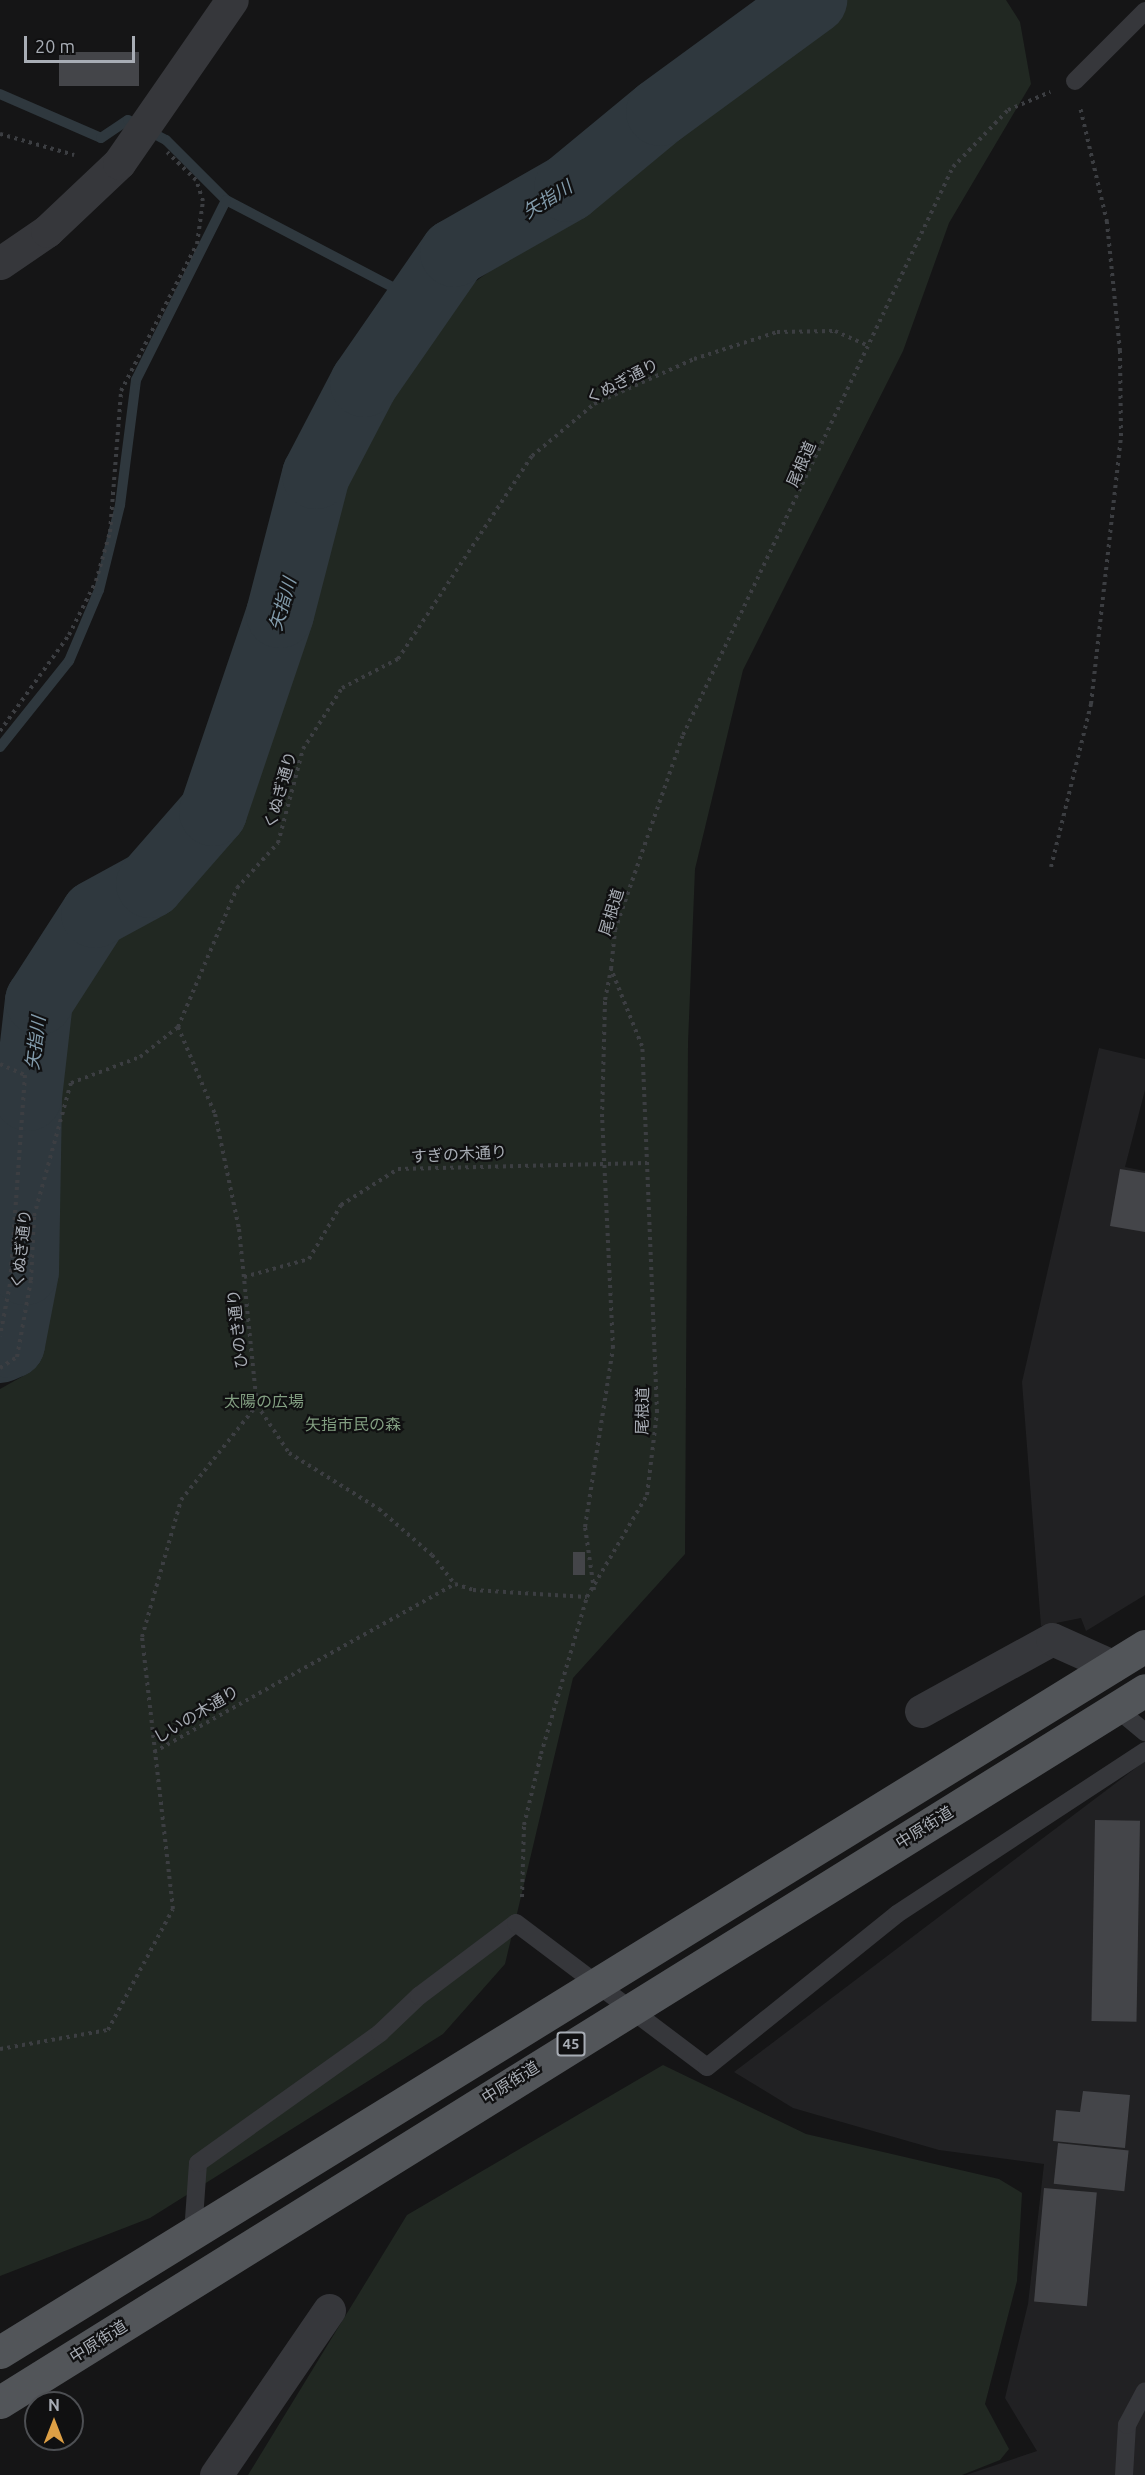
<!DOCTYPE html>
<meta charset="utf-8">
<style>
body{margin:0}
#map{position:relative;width:1145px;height:2475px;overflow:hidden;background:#151516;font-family:Ubuntu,"Noto Sans JP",sans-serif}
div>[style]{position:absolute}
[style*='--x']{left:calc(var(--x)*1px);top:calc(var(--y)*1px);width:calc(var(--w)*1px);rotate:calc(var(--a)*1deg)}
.built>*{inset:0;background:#212123}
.green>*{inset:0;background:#212822}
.stream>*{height:10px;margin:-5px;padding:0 5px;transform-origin:5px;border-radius:5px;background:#2f383e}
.river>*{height:68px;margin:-34px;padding:0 34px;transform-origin:34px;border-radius:34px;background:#2f383e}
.building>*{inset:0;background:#444549;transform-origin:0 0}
.path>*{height:4px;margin-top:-2px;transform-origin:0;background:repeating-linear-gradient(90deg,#3c3e42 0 3px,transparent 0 7.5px)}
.service>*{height:18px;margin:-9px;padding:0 9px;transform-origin:9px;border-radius:9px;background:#36373b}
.minor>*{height:33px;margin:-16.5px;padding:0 16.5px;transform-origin:16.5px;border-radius:16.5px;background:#36373b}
.primary>*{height:33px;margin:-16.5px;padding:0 16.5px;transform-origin:16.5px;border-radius:16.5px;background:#525559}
span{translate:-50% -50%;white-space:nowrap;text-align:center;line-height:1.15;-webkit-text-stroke:4.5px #101011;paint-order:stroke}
.shield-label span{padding:2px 4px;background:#101011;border:2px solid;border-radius:4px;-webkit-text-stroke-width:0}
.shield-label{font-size:15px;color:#a8adb5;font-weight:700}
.street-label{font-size:16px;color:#a8adb5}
.park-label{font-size:16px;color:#829e81}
.water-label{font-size:18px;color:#839cac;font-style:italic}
.north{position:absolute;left:24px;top:2391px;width:60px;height:60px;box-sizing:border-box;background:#101011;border:2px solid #4d4f53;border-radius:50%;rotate:0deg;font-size:16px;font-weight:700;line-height:24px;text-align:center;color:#a8adb5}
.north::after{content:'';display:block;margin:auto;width:21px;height:27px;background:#dd9f45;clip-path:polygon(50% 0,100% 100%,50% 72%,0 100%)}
.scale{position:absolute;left:24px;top:36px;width:111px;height:27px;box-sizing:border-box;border:3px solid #a8adb5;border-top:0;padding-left:8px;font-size:18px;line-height:21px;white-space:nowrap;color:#a8adb5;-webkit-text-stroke:4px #101011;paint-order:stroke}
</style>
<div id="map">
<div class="built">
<i style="clip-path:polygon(1099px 1048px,1145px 1059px,1145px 1090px,1125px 1167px,1145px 1171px,1145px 1595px,1086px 1631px,1081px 1618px,1041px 1626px,1022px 1382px)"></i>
<i style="clip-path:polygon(1145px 1761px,1145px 2475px,966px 2475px,1037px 2451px,1005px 2398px,1028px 2304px,1044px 2164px,939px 2150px,793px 2108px,734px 2072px)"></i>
</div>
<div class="green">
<i style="clip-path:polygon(772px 0,1006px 0,1020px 22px,1031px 84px,949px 223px,903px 351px,743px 670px,695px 869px,688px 1043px,685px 1554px,573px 1678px,505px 1964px,443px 2034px,150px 2218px,0 2276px,0 1389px,25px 1375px,58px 1140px,39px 1001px,99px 940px,226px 840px,348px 461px,441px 307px,629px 168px)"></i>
<i style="clip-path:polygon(0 1081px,17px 1088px,23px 1173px,0 1299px)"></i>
<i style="clip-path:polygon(663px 2065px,806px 2134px,999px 2179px,1022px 2193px,1017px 2281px,985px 2404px,1009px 2449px,1000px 2460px,962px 2475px,248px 2475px,407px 2215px)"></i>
</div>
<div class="stream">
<i style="--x:0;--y:94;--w:110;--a:23.5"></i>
<i style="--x:101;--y:138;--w:32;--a:-34"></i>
<i style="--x:128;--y:120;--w:43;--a:27.8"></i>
<i style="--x:166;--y:140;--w:85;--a:45"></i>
<i style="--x:226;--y:200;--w:220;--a:27.6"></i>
<i style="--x:0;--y:747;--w:110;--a:-51.3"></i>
<i style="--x:69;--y:661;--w:77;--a:-67.1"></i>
<i style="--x:99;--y:590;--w:88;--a:-76.1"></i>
<i style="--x:120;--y:505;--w:126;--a:-82.7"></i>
<i style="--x:136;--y:380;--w:201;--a:-63.4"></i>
</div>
<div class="river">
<i style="--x:0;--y:1349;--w:12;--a:-24"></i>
<i style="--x:11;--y:1344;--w:74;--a:-79.1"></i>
<i style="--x:25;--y:1271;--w:174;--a:-89"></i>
<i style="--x:28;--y:1097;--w:97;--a:-83.5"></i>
<i style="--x:39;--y:1001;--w:103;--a:-57.2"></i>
<i style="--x:95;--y:914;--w:63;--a:-28.6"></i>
<i style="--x:150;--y:884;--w:96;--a:-48.8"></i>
<i style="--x:213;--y:812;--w:209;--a:-71.3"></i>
<i style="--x:280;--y:614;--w:144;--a:-75.5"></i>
<i style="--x:316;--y:475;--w:104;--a:-62.4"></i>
<i style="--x:364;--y:383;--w:158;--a:-55.3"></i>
<i style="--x:454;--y:253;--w:131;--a:-29.7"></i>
<i style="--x:568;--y:188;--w:119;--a:-39.6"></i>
<i style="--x:660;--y:112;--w:190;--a:-36.2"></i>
</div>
<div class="building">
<i style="left:139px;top:52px;width:34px;height:80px;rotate:90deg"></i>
<i style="clip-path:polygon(1120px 1169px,1145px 1173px,1145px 1232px,1110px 1226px)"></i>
<i style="left:573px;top:1552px;width:12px;height:23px"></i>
<i style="left:1095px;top:1820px;width:45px;height:201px;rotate:1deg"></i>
<i style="clip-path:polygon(1083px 2091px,1130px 2095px,1125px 2148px,1053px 2141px,1056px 2110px,1080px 2112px)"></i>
<i style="left:1058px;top:2143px;width:71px;height:41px;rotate:6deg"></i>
<i style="left:1044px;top:2188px;width:53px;height:114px;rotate:5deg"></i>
</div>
<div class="path">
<i style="--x:0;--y:134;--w:77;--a:15.8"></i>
<i style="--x:0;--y:731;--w:118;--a:-54.3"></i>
<i style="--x:69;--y:635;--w:60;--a:-63.4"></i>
<i style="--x:96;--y:581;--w:51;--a:-74.1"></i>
<i style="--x:110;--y:532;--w:141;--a:-85.5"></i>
<i style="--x:121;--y:391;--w:165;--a:-62.7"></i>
<i style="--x:197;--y:244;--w:43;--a:-82.1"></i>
<i style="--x:203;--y:201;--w:22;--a:-108"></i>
<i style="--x:196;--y:180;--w:40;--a:-136"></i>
<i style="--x:1051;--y:867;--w:168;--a:-76.2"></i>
<i style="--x:1091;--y:704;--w:270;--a:-83.6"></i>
<i style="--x:1121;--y:436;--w:85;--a:-90.7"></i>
<i style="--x:1120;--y:351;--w:130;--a:-95.8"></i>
<i style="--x:1107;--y:222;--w:118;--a:-103.2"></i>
<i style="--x:178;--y:1027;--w:95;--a:67"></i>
<i style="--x:215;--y:1114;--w:117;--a:78.2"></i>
<i style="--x:239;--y:1229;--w:177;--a:84.2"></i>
<i style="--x:257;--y:1405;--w:58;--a:56.3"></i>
<i style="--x:289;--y:1453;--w:106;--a:31.9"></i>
<i style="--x:379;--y:1509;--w:70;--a:41"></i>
<i style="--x:432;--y:1555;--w:37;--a:52"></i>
<i style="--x:0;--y:1064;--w:27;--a:24"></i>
<i style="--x:25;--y:1075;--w:210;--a:94.1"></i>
<i style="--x:10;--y:1284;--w:53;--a:100.9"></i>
<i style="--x:244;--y:1277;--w:67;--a:-15.5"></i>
<i style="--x:309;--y:1259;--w:63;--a:-59.3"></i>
<i style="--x:341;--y:1205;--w:67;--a:-32.3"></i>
<i style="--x:398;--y:1169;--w:249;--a:-1.4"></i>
<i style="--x:0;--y:1368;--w:20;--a:-33"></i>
<i style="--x:17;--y:1357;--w:78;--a:-79.7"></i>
<i style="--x:31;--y:1280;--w:64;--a:-87.3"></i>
<i style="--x:34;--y:1216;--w:138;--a:-74.5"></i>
<i style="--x:71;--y:1083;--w:74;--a:-20.6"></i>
<i style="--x:140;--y:1057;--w:48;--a:-38.3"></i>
<i style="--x:178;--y:1027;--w:151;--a:-67"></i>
<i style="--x:237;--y:888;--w:61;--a:-47.7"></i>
<i style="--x:278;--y:843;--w:97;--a:-75.1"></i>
<i style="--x:303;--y:749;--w:72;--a:-57.4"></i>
<i style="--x:342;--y:688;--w:63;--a:-27.4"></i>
<i style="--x:398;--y:659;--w:243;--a:-56.6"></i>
<i style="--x:532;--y:456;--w:81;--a:-40"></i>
<i style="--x:594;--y:404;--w:110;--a:-24.2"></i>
<i style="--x:694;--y:359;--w:87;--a:-18"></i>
<i style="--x:777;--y:332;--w:58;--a:-1"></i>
<i style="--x:835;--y:331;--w:35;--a:24"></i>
<i style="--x:594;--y:1590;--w:64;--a:-98.1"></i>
<i style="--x:585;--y:1527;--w:181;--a:-81.1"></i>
<i style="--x:613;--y:1348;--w:231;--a:-92.7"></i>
<i style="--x:602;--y:1117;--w:117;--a:-88.5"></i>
<i style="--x:605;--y:1000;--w:32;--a:-79"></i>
<i style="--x:154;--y:1752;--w:345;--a:-29.2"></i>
<i style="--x:455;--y:1584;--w:19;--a:18"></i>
<i style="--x:473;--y:1590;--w:114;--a:3.5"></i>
<i style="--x:522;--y:1897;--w:72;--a:-88.4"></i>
<i style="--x:524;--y:1825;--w:73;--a:-76.5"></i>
<i style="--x:541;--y:1754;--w:164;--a:-73.7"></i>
<i style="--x:587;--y:1597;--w:118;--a:-59.5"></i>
<i style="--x:647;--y:1495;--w:84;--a:-83.1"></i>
<i style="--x:657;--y:1412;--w:366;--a:-92.3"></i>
<i style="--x:642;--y:1046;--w:83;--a:-111.9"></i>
<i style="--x:611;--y:969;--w:39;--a:-84"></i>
<i style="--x:615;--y:930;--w:207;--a:-70.8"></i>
<i style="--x:683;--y:735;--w:629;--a:-64.58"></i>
<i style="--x:953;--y:167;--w:79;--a:-46"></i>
<i style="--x:1008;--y:110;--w:46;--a:-23.2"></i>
<i style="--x:0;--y:2049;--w:110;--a:-10"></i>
<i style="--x:108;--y:2030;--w:137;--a:-61.8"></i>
<i style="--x:173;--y:1909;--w:274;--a:-96.5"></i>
<i style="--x:142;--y:1637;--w:142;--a:-74.1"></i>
<i style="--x:181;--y:1500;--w:122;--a:-51.3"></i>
</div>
<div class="service">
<i style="--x:1075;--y:81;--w:99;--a:-45"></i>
<i style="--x:1116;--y:1708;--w:38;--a:40"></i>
<i style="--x:193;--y:2233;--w:70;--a:-85.9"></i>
<i style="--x:198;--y:2163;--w:224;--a:-35.5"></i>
<i style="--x:380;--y:2033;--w:54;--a:-43.5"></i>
<i style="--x:419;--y:1996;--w:121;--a:-37"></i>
<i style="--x:516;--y:1923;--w:239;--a:37"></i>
<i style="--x:707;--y:2067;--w:244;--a:-38.8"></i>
<i style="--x:897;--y:1914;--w:297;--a:-33.3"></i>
<i style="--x:1124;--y:2475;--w:50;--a:-86.6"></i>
<i style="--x:1127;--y:2425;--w:38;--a:-62"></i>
</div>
<div class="minor">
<i style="--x:0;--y:263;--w:57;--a:-34.2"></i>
<i style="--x:47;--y:231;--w:99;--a:-43.4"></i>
<i style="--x:119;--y:163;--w:198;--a:-55.3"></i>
<i style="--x:921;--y:1711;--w:149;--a:-28.8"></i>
<i style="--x:1052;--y:1639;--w:66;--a:24.2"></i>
<i style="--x:216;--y:2475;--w:200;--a:-55.6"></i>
</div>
<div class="primary">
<i style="--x:0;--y:2352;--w:1345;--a:-31.66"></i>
<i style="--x:0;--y:2402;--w:1348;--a:-31.87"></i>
</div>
<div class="shield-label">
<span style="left:571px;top:2044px">45</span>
</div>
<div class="street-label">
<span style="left:622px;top:381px;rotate:-27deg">くぬぎ通り</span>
<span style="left:801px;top:464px;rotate:-66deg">尾根道</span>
<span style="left:280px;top:790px;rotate:-74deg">くぬぎ通り</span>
<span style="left:611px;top:912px;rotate:-73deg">尾根道</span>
<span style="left:459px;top:1154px;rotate:-3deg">すぎの木通り</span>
<span style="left:21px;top:1249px;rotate:-84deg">くぬぎ通り</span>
<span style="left:237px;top:1329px;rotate:-96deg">ひのき通り</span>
<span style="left:642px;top:1411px;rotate:-89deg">尾根道</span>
<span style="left:196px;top:1714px;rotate:-31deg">しいの木通り</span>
<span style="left:924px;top:1827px;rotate:-32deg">中原街道</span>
<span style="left:510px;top:2082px;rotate:-32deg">中原街道</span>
<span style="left:98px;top:2341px;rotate:-32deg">中原街道</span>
</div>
<div class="park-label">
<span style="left:264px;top:1401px">太陽の広場</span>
<span style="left:353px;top:1424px">矢指市民の森</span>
</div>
<div class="water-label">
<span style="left:547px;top:199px;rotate:-32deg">矢指川</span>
<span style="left:282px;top:604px;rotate:-74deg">矢指川</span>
<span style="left:35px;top:1043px;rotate:-83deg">矢指川</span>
</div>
<div class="north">N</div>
<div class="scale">20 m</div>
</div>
